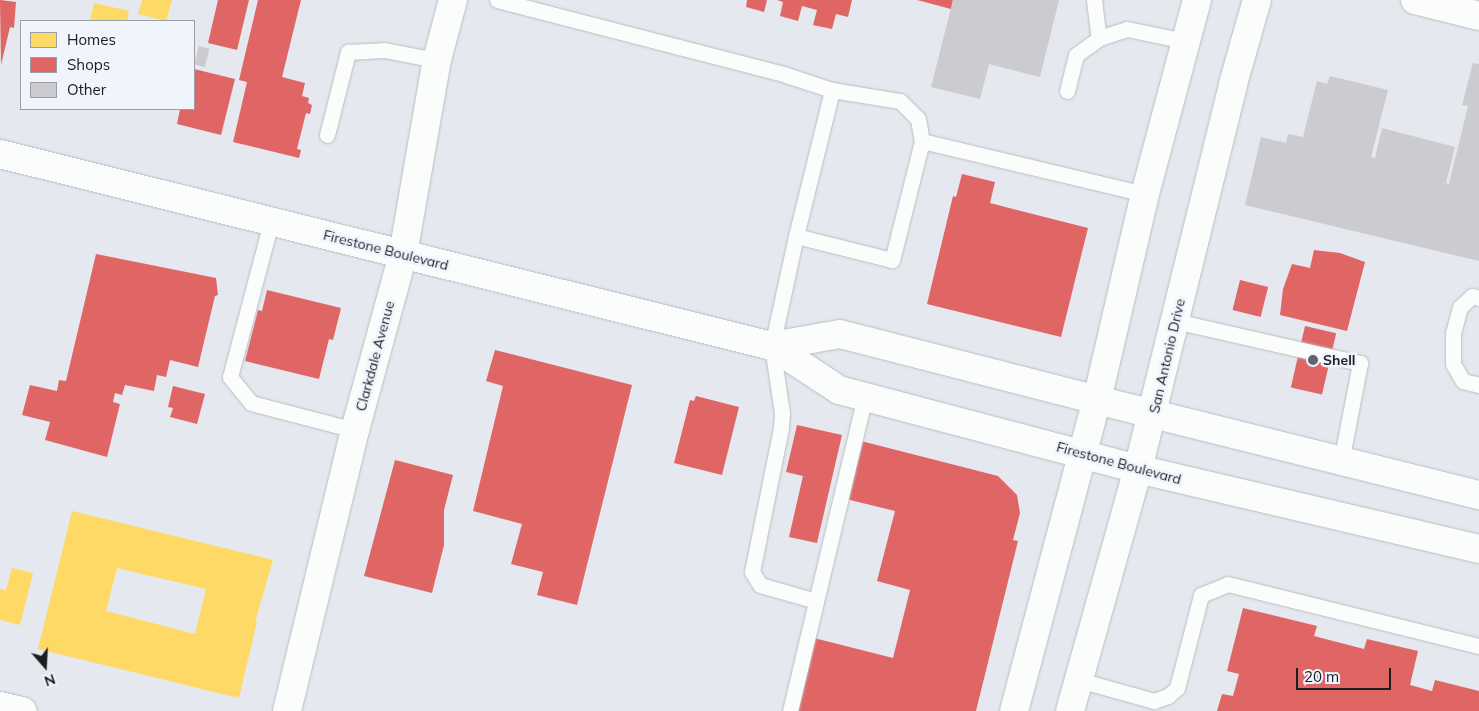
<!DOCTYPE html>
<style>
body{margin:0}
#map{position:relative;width:1479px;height:711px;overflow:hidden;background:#e5e8ee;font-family:Mulish,sans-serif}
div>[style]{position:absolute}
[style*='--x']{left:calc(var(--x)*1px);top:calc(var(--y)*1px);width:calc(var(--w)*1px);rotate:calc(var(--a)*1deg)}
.homes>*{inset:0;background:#ffd966}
.shops>*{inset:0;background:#e06666;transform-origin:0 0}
.building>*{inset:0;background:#cccbd0;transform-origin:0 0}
.roads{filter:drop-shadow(0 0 1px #babdc1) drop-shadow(0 0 1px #babdc1)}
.lane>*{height:15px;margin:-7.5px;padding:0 7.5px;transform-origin:7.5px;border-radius:7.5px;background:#fbfcfc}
.street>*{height:28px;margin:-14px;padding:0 14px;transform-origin:14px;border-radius:14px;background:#fbfcfc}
.secondary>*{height:28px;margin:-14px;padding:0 14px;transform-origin:14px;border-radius:14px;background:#fbfcfc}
.primary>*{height:28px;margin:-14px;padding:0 14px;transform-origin:14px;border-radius:14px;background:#fbfcfc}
.dots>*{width:14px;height:14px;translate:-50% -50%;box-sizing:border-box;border:2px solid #f0f4fd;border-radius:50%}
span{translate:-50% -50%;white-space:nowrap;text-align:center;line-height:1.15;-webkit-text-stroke:5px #f0f4fd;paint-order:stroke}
.street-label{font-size:14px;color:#1b1d21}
.poi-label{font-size:14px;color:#1b1d21;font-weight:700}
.left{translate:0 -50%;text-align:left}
.legend{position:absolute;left:20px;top:20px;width:175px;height:90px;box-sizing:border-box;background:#f0f4fd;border:1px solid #9b9ea5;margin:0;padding:6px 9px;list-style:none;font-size:15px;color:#1b1d21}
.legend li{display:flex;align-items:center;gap:10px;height:25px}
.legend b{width:25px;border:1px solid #9b9ea5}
.north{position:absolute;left:20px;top:641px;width:50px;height:50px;-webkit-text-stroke:4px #f0f4fd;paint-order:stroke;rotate:161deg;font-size:14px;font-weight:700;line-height:20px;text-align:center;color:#1b1d21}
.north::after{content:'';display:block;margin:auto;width:18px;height:22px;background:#1b1d21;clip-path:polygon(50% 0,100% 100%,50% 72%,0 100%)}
.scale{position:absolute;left:1296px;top:668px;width:95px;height:22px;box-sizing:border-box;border:2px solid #1b1d21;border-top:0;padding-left:6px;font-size:15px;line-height:18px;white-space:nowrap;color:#1b1d21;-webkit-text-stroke:4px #f0f4fd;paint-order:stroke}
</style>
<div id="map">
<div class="homes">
<i style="clip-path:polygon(142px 0,172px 0,166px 21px,138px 14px)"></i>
<i style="clip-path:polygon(94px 3px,129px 11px,127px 21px,90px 21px)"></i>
<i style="clip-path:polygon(evenodd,72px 511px,273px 560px,255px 622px,257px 622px,239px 698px,38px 649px,72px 511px,117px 568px,206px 589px,195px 634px,106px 611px,117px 568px)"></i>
<i style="clip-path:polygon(12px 568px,33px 573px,20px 625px,0 620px,0 589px,6px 590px)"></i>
</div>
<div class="shops">
<i style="clip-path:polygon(0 0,16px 2px,14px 28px,10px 27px,1px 65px)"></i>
<i style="clip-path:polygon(218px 0,249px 0,237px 50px,208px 43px)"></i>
<i style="clip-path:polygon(258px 0,301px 0,282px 77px,305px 83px,302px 96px,309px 98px,308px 103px,312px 105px,310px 114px,306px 113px,297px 149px,301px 150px,299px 158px,233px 142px,247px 82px,239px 80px)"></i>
<i style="clip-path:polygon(747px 0,767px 0,764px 12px,746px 7px)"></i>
<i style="clip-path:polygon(777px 0,852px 0,848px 17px,836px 14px,832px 29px,813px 25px,817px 10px,802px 6px,798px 21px,780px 16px,783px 2px)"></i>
<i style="clip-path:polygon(917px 0,953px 0,951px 9px)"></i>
<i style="clip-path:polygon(194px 69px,235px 79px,221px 135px,177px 124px,180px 109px,194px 109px)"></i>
<i style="clip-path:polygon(962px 174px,995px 182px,990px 203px,1088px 228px,1061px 337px,927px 304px,953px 196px,956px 197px)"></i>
<i style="clip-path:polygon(1314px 250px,1340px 253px,1365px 262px,1347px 331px,1280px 315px,1283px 289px,1292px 264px,1310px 268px)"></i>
<i style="clip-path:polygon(96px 254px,216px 278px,218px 295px,215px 296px,198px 367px,170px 360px,166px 377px,157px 375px,154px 391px,125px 385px,122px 395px,115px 393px,113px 402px,120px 404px,107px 457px,45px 440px,50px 422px,22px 415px,30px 385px,57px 391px,59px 380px,66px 381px)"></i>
<i style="left:1240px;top:280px;width:29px;height:31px;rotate:14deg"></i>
<i style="clip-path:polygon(267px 290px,341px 308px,333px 340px,329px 339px,319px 379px,245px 361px,258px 310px,262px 311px)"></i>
<i style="left:1305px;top:326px;width:32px;height:63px;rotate:13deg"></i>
<i style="clip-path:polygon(495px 350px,632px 385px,577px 605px,537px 595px,543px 572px,511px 564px,522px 524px,473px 511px,503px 386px,486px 381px)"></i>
<i style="clip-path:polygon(173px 386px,205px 394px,197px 424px,170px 417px,173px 408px,168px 407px)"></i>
<i style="clip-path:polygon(696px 396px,739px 407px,722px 475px,674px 463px,690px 400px,694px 401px)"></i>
<i style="clip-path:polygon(797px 425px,842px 435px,817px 543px,789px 537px,803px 476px,786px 472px)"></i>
<i style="clip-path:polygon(861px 441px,998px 476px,1017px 495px,1020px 513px,1013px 540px,1018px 541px,976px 711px,798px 711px,814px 638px,893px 658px,910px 590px,877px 581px,895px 511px,846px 499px)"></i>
<i style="clip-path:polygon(395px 460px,453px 475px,444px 510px,444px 545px,432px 593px,364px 576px)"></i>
<i style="clip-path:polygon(1243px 608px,1317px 626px,1314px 636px,1364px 649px,1367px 639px,1418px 651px,1410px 685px,1432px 691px,1435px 680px,1479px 691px,1479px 711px,1217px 711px,1222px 694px,1233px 696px,1239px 674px,1227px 671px)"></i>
</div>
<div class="building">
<i style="clip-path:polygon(953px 0,1059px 0,1040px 77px,989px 64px,980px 99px,931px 87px)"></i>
<i style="left:199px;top:46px;width:11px;height:19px;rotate:15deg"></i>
<i style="clip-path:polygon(1473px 63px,1479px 64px,1479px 261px,1245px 205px,1261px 137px,1286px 143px,1288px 134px,1303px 137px,1317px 81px,1327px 84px,1330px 76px,1388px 90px,1371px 157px,1375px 158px,1382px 128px,1455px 147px,1446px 183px,1449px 184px,1468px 106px,1462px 105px)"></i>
</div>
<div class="roads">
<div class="lane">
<i style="--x:497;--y:0;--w:299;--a:14.5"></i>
<i style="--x:786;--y:75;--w:48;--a:18.1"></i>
<i style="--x:832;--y:90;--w:69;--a:9.2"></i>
<i style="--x:900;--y:101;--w:25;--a:45"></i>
<i style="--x:918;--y:119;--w:22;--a:80"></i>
<i style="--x:922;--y:141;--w:123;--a:104.1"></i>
<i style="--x:892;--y:260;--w:99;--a:-166"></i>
<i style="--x:796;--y:236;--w:150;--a:-76.1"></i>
<i style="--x:1094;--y:0;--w:38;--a:83"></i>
<i style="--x:1067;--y:91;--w:37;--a:-76"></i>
<i style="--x:1076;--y:55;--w:29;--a:-36"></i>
<i style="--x:1099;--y:38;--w:29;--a:-18"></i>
<i style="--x:1127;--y:29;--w:59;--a:11.7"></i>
<i style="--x:327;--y:135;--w:86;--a:-75.8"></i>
<i style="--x:348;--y:52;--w:36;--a:-3"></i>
<i style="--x:384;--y:50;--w:54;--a:10.7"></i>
<i style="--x:922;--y:141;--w:229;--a:13.4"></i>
<i style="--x:271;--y:222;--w:160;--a:104.8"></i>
<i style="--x:230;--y:377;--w:33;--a:51"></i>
<i style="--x:251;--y:403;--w:107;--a:14.6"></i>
<i style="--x:796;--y:236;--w:113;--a:102.3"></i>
<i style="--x:772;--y:346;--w:68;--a:81.5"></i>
<i style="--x:782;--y:413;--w:15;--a:94"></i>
<i style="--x:781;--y:428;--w:147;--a:101.4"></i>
<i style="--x:752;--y:572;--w:15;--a:58"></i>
<i style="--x:760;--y:585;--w:58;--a:15.9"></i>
<i style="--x:1479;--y:298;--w:7;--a:-164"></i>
<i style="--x:1472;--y:296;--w:16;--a:137"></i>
<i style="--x:1460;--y:307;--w:27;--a:105"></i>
<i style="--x:1453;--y:333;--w:31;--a:90"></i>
<i style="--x:1453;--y:364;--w:20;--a:60"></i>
<i style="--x:1463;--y:381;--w:16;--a:14"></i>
<i style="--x:1175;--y:321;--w:190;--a:12.8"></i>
<i style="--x:1360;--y:363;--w:101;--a:100.9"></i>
<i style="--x:1079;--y:680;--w:78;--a:15.6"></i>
<i style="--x:1154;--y:701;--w:15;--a:-20"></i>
<i style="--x:1168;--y:696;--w:12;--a:-42"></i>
<i style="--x:1177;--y:688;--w:96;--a:-75.5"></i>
<i style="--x:1201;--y:595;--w:29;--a:-22"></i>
<i style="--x:1228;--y:584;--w:259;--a:13.9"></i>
<i style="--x:790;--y:711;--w:324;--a:-76.6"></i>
</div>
<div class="street">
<i style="--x:0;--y:706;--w:23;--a:13"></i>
<i style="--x:287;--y:711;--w:289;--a:-76.4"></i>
<i style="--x:355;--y:430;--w:182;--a:-74.7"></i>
<i style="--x:403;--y:254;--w:197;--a:-80.1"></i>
<i style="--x:437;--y:60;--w:62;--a:-75.1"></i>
</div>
<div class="secondary">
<i style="--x:1415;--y:0;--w:66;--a:14"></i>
<i style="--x:0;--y:154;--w:796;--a:13.97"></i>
<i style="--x:772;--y:346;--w:80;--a:33.3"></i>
<i style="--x:839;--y:390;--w:309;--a:14.8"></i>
<i style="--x:1138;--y:469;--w:397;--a:-76.1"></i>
<i style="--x:1233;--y:84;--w:87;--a:-74.1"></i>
<i style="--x:772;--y:346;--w:69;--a:-10"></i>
<i style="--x:840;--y:334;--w:265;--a:14.4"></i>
<i style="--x:1097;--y:400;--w:212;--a:-76.9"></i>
<i style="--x:1145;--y:194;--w:201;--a:-75"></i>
</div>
<div class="primary">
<i style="--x:1014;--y:711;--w:322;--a:-75.1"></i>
<i style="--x:1097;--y:400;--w:394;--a:14"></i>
<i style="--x:1070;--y:711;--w:251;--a:-74.3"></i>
<i style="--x:1138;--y:469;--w:350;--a:13.2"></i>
</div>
</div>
<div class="dots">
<i style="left:1313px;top:360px;background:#626469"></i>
</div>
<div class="street-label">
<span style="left:386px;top:250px;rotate:14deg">Firestone Boulevard</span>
<span style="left:375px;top:356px;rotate:-75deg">Clarkdale Avenue</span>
<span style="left:1167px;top:356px;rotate:-77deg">San Antonio Drive</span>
<span style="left:1119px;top:463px;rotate:15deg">Firestone Boulevard</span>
</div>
<div class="poi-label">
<span class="left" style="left:1323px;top:360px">Shell</span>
</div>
<ul class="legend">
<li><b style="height:14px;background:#ffd966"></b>Homes</li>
<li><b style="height:14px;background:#e06666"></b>Shops</li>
<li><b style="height:14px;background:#cccbd0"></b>Other</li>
</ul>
<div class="north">N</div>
<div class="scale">20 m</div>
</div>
